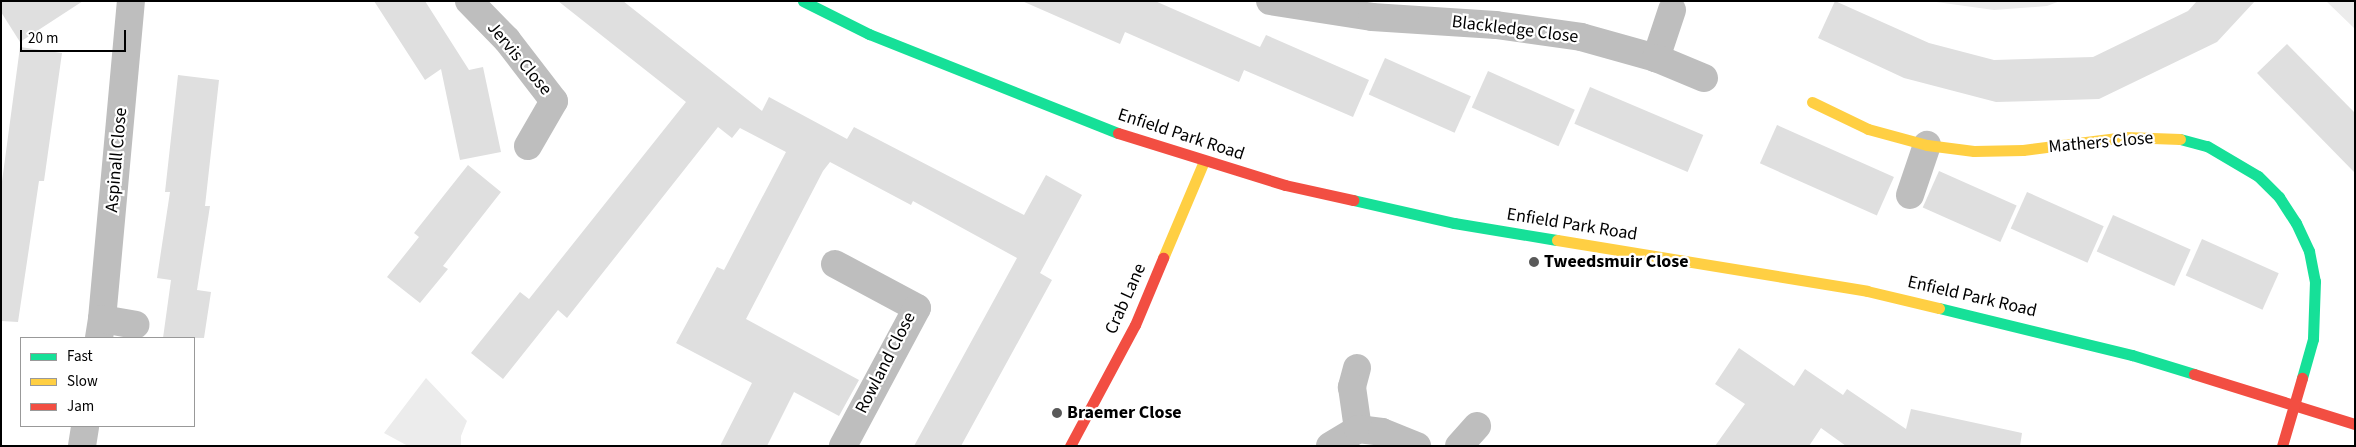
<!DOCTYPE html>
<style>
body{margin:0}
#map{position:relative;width:2356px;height:447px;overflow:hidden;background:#fff;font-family:"Source Sans 3",sans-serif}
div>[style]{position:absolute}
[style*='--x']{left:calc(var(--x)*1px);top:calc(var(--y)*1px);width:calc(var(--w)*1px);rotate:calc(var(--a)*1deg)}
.green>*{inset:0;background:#ececec}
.building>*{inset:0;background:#dfdfdf;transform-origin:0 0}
.street>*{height:28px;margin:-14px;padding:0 14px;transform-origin:14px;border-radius:14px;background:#bebebe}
.fast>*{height:11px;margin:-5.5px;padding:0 5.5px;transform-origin:5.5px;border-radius:5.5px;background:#16e098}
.slow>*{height:11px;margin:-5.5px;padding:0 5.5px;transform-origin:5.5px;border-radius:5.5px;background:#ffcf43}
.jam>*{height:11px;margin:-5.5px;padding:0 5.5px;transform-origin:5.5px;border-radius:5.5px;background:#f24e42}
.dots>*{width:14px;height:14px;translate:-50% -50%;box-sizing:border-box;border:2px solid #fff;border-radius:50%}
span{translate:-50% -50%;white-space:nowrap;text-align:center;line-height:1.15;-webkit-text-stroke:4.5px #fff;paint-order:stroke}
.street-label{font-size:18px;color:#000}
.poi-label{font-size:18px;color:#000;font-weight:700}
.left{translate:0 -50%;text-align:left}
.frame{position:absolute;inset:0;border:2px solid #000;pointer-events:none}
.legend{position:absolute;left:20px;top:337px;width:175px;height:90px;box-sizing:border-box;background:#fff;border:1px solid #999;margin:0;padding:6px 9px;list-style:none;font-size:15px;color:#000}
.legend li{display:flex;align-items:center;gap:10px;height:25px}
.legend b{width:25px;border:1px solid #999}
.scale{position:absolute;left:20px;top:30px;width:106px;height:22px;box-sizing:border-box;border:2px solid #000;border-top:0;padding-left:6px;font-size:15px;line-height:18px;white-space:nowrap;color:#000;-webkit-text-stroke:4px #fff;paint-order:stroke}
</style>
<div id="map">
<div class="green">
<i style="clip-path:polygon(1929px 1px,2060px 1px,2047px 6px,1994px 10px)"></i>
<i style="clip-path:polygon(2326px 1px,2355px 1px,2355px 29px)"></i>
<i style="clip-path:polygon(426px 378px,467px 421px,461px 436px,461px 446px,408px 446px,384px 433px)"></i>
</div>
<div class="building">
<i style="clip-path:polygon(1px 1px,83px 1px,20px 42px,1px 12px)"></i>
<i style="clip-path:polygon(374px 1px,425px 1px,469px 70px,483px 67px,501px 152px,460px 160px,441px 69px,425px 80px)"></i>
<i style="clip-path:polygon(558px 1px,623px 1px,762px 111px,769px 97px,847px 139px,854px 127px,1024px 215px,1046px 175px,1082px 195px,1040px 273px,1052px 280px,961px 446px,914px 446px,1017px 258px,913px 201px,911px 205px,830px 162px,823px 171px,746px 319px,859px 380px,839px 416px,794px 392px,767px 446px,720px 446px,752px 383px,676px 343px,717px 267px,724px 270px,786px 152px,740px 128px,732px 138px,718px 127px,567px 318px,558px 310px,503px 379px,471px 353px,520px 292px,529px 299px,686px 102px)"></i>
<i style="clip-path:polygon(1022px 1px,1155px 1px,1260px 47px,1266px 35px,1369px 80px,1353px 117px,1244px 70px,1239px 82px,1125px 32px,1120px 44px)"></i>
<i style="clip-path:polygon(1835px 1px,1929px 43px,1994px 60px,2093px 57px,2188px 11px,2197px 1px,2255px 1px,2217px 42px,2099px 99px,1996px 102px,1904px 78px,1818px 38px)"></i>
<i style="clip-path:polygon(2287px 44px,2355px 113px,2355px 173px,2257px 73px)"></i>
<i style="clip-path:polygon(20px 47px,62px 53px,44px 181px,39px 181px,18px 322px,1px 321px,1px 189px)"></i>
<i style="left:1385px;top:58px;width:94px;height:40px;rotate:24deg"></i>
<i style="left:1488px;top:71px;width:95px;height:40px;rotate:24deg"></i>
<i style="clip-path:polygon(178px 75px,219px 80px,205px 206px,210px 206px,197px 290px,211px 292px,204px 338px,163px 338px,171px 280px,157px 278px,170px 192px,165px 192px)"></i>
<i style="left:1590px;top:87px;width:123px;height:40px;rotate:23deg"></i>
<i style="left:1777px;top:125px;width:128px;height:42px;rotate:24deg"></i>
<i style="clip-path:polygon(468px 165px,501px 192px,443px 266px,448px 269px,420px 303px,387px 277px,419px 237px,414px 233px)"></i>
<i style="left:1939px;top:171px;width:85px;height:40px;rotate:24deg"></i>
<i style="left:2027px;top:192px;width:84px;height:40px;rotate:24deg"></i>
<i style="left:2113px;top:215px;width:85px;height:40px;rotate:24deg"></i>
<i style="left:2202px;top:239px;width:84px;height:40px;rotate:24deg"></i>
<i style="clip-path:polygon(1739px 348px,1794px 386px,1805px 369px,1843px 395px,1847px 389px,1906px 429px,1911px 409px,2022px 433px,2020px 446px,1846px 446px,1821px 428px,1809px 446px,1715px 446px,1745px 404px,1715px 384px)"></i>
</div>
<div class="street">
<i style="--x:469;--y:1;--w:54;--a:45.7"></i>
<i style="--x:507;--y:40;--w:77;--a:52.4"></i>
<i style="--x:554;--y:101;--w:52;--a:120"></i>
<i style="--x:1270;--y:1;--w:103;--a:8.9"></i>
<i style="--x:1372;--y:17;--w:124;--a:3.7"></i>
<i style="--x:1496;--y:25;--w:86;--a:8"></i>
<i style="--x:1581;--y:37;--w:78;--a:15.6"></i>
<i style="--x:1672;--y:10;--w:51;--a:108.4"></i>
<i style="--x:1656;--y:58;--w:52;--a:22.6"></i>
<i style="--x:1910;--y:195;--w:53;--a:-71.2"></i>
<i style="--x:835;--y:264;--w:93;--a:28.2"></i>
<i style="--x:917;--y:308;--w:157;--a:118.2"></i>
<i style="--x:102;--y:319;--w:319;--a:-84.8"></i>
<i style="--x:99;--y:338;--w:19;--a:-81"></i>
<i style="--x:102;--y:319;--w:34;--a:10"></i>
<i style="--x:1357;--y:368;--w:20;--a:105"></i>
<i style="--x:1352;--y:387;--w:42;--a:81.9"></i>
<i style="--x:82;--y:446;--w:20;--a:-81"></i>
<i style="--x:1330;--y:446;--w:33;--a:-31"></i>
<i style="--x:1358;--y:429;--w:24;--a:7"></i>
<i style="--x:1382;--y:432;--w:38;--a:22"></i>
<i style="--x:1459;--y:446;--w:27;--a:-48"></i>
</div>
<div class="fast">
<i style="--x:803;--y:1;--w:74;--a:26.6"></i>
<i style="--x:869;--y:34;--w:268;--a:21.7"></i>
<i style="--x:2180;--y:139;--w:28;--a:15"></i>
<i style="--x:2207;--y:146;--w:59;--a:30.5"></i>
<i style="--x:2258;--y:176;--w:30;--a:45"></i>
<i style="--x:2279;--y:197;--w:31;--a:57"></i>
<i style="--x:2296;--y:223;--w:31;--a:65"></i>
<i style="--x:2309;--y:251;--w:31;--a:79"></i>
<i style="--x:2315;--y:281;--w:58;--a:92"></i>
<i style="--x:2313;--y:339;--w:41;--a:105.8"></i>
<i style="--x:1353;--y:200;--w:104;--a:12.8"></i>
<i style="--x:1454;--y:223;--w:104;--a:9.4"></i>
<i style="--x:1939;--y:308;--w:199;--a:13.7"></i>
<i style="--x:2132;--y:355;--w:65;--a:17"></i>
</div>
<div class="slow">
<i style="--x:1812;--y:102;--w:62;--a:25.7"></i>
<i style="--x:1868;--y:129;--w:61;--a:15.2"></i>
<i style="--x:1927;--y:145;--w:47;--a:7.3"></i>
<i style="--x:1974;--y:151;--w:49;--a:-1.2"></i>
<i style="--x:2023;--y:150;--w:103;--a:-7.3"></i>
<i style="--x:2125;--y:137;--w:55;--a:2.1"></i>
<i style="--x:1557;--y:240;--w:314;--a:9.3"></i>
<i style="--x:1867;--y:291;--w:74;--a:13.3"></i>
<i style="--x:1163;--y:258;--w:105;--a:-67.1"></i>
</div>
<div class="jam">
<i style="--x:1118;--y:133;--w:175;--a:17.3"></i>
<i style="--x:1285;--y:185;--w:70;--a:12.4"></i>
<i style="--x:2194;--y:374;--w:169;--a:17.3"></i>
<i style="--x:1070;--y:446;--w:137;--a:-61.8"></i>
<i style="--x:1135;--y:325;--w:73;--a:-67.3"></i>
<i style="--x:2282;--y:446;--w:71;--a:-73.6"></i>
</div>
<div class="dots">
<i style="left:1534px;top:262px;background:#595959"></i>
<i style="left:1057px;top:413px;background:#595959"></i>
</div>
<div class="street-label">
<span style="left:1515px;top:30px;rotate:7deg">Blackledge Close</span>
<span style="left:519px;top:59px;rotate:50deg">Jervis Close</span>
<span style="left:1181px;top:135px;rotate:18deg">Enfield Park Road</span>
<span style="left:2101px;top:143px;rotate:-5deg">Mathers Close</span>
<span style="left:117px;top:160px;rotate:-85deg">Aspinall Close</span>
<span style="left:1572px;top:225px;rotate:9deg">Enfield Park Road</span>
<span style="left:1972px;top:297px;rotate:13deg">Enfield Park Road</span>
<span style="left:1126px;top:299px;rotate:-66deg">Crab Lane</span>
<span style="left:886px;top:363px;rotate:-63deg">Rowland Close</span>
</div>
<div class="poi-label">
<span class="left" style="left:1544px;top:262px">Tweedsmuir Close</span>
<span class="left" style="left:1067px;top:413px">Braemer Close</span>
</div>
<div class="frame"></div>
<ul class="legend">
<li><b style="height:6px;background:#16e098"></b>Fast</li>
<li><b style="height:6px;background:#ffcf43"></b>Slow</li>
<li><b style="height:6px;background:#f24e42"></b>Jam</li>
</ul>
<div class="scale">20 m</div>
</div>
